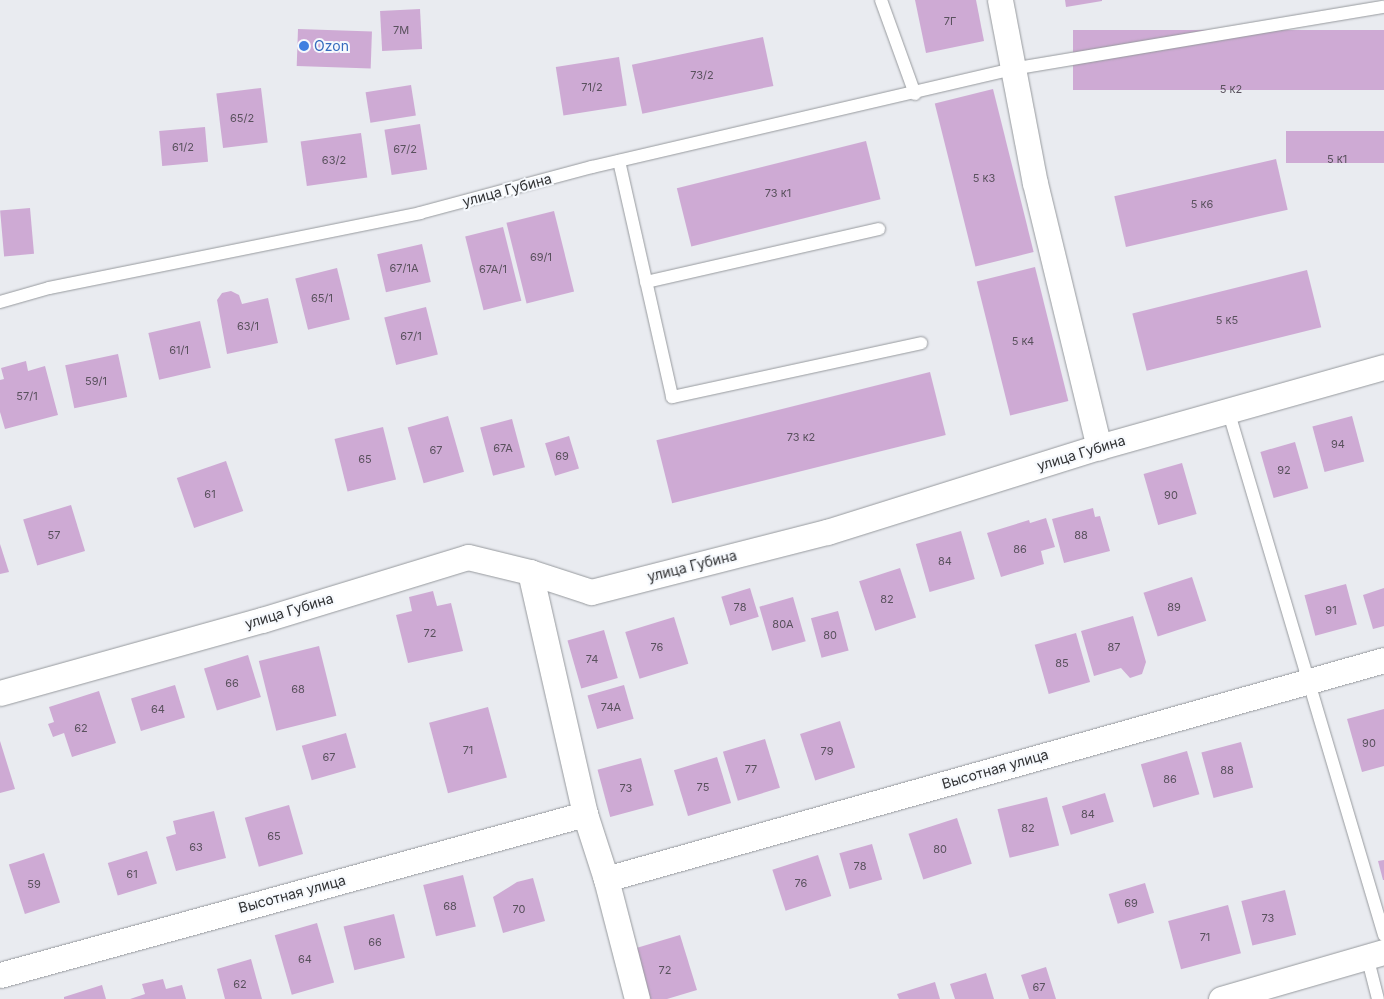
<!DOCTYPE html>
<meta charset="utf-8">
<style>
body{margin:0}
#map{position:relative;width:1384px;height:999px;overflow:hidden;background:#e9ebf0;font-family:Inter,sans-serif}
div>[style]{position:absolute}
[style*='--x']{left:calc(var(--x)*1px);top:calc(var(--y)*1px);width:calc(var(--w)*1px);rotate:calc(var(--a)*1deg)}
.building>*{inset:0;background:#ceaad4;transform-origin:0 0}
.roads{filter:drop-shadow(0 0 1px #979a9e) drop-shadow(0 0 1px #979a9e)}
.lane>*{height:12px;margin:-6px;padding:0 6px;transform-origin:6px;border-radius:6px;background:#fff}
.street>*{height:25px;margin:-12.5px;padding:0 12.5px;transform-origin:12.5px;border-radius:12.5px;background:#fff}
.dots>*{width:14px;height:14px;translate:-50% -50%;box-sizing:border-box;border:2px solid #f6f9fd;border-radius:50%}
span{translate:-50% -50%;white-space:nowrap;text-align:center;line-height:1.15;-webkit-text-stroke:4px #f6f9fd;paint-order:stroke}
.number-label{font-size:11px;color:#59515d}
.number-label span{-webkit-text-stroke-width:0}
.shop-label{font-size:14px;color:#366cbe}
.left{translate:0 -50%;text-align:left}
.street-label{font-size:14px;color:#323335}
</style>
<div id="map">
<div class="building">
<i style="clip-path:polygon(915px 0,976px 0,984px 41px,926px 53px)"></i>
<i style="clip-path:polygon(1065px 0,1102px 0,1102px 1px,1066px 7px)"></i>
<i style="left:420px;top:9px;width:40px;height:40px;rotate:87deg"></i>
<i style="left:298px;top:29px;width:74px;height:37px;rotate:2deg"></i>
<i style="left:1384px;top:30px;width:60px;height:311px;rotate:90deg"></i>
<i style="left:763px;top:37px;width:50px;height:134px;rotate:78deg"></i>
<i style="left:619px;top:57px;width:49px;height:64px;rotate:81deg"></i>
<i style="left:411px;top:85px;width:31px;height:46px;rotate:81deg"></i>
<i style="left:261px;top:88px;width:55px;height:45px;rotate:83deg"></i>
<i style="left:993px;top:89px;width:168px;height:60px;rotate:76deg"></i>
<i style="left:420px;top:124px;width:46px;height:36px;rotate:81deg"></i>
<i style="left:205px;top:127px;width:35px;height:46px;rotate:85deg"></i>
<i style="left:1384px;top:131px;width:32px;height:98px;rotate:90deg"></i>
<i style="left:361px;top:133px;width:45px;height:61px;rotate:82deg"></i>
<i style="left:866px;top:141px;width:60px;height:195px;rotate:76deg"></i>
<i style="left:1276px;top:159px;width:52px;height:166px;rotate:77deg"></i>
<i style="left:30px;top:208px;width:46px;height:30px;rotate:85deg"></i>
<i style="left:554px;top:211px;width:83px;height:49px;rotate:76deg"></i>
<i style="left:503px;top:227px;width:76px;height:39px;rotate:76deg"></i>
<i style="left:422px;top:244px;width:39px;height:46px;rotate:77deg"></i>
<i style="left:1035px;top:267px;width:138px;height:60px;rotate:76deg"></i>
<i style="left:337px;top:268px;width:53px;height:43px;rotate:76deg"></i>
<i style="left:1307px;top:270px;width:59px;height:180px;rotate:76deg"></i>
<i style="clip-path:polygon(231px 291px,239px 295px,242px 304px,268px 298px,278px 343px,227px 354px,217px 300px,222px 293px)"></i>
<i style="left:426px;top:307px;width:49px;height:43px;rotate:76deg"></i>
<i style="left:200px;top:321px;width:48px;height:53px;rotate:77deg"></i>
<i style="left:118px;top:354px;width:44px;height:54px;rotate:78deg"></i>
<i style="clip-path:polygon(26px 361px,28px 371px,45px 366px,58px 415px,5px 429px,0 412px,0 380px,4px 379px,1px 368px)"></i>
<i style="left:930px;top:372px;width:65px;height:282px;rotate:76deg"></i>
<i style="left:448px;top:416px;width:58px;height:42px;rotate:74deg"></i>
<i style="left:1352px;top:416px;width:47px;height:41px;rotate:75deg"></i>
<i style="left:512px;top:419px;width:50px;height:33px;rotate:75deg"></i>
<i style="left:383px;top:427px;width:54px;height:50px;rotate:76deg"></i>
<i style="left:569px;top:436px;width:34px;height:25px;rotate:73deg"></i>
<i style="left:1295px;top:442px;width:48px;height:36px;rotate:74deg"></i>
<i style="left:226px;top:461px;width:53px;height:52px;rotate:71deg"></i>
<i style="left:1182px;top:463px;width:53px;height:40px;rotate:74deg"></i>
<i style="left:71px;top:505px;width:48px;height:50px;rotate:73deg"></i>
<i style="clip-path:polygon(1093px 508px,1095px 517px,1100px 516px,1110px 551px,1064px 563px,1052px 519px)"></i>
<i style="clip-path:polygon(1046px 518px,1055px 547px,1041px 551px,1044px 564px,1001px 577px,987px 533px,1029px 520px,1030px 523px)"></i>
<i style="left:961px;top:531px;width:50px;height:47px;rotate:74deg"></i>
<i style="clip-path:polygon(0 544px,9px 572px,0 574px)"></i>
<i style="left:900px;top:568px;width:52px;height:43px;rotate:72deg"></i>
<i style="left:1192px;top:577px;width:46px;height:51px;rotate:72deg"></i>
<i style="left:1346px;top:584px;width:42px;height:43px;rotate:75deg"></i>
<i style="left:750px;top:588px;width:30px;height:30px;rotate:73deg"></i>
<i style="clip-path:polygon(1384px 588px,1384px 626px,1373px 629px,1363px 595px)"></i>
<i style="clip-path:polygon(433px 591px,437px 606px,451px 603px,463px 651px,408px 663px,396px 615px,412px 611px,409px 597px)"></i>
<i style="left:793px;top:597px;width:46px;height:35px;rotate:74deg"></i>
<i style="left:838px;top:611px;width:41px;height:28px;rotate:75deg"></i>
<i style="clip-path:polygon(1133px 616px,1146px 662px,1142px 674px,1130px 678px,1121px 668px,1094px 676px,1081px 631px)"></i>
<i style="left:674px;top:617px;width:49px;height:51px;rotate:73deg"></i>
<i style="left:604px;top:630px;width:50px;height:38px;rotate:74deg"></i>
<i style="left:1076px;top:633px;width:51px;height:43px;rotate:74deg"></i>
<i style="left:319px;top:646px;width:72px;height:62px;rotate:76deg"></i>
<i style="left:248px;top:655px;width:44px;height:46px;rotate:73deg"></i>
<i style="left:175px;top:685px;width:34px;height:46px;rotate:73deg"></i>
<i style="left:624px;top:685px;width:35px;height:38px;rotate:74deg"></i>
<i style="clip-path:polygon(99px 691px,116px 743px,72px 757px,64px 733px,53px 737px,48px 724px,54px 722px,49px 707px)"></i>
<i style="left:488px;top:707px;width:73px;height:61px;rotate:75deg"></i>
<i style="clip-path:polygon(1384px 709px,1384px 766px,1362px 772px,1347px 719px)"></i>
<i style="left:840px;top:721px;width:49px;height:42px;rotate:72deg"></i>
<i style="left:346px;top:733px;width:36px;height:46px;rotate:74deg"></i>
<i style="left:765px;top:739px;width:51px;height:44px;rotate:73deg"></i>
<i style="clip-path:polygon(0 741px,15px 789px,0 793px)"></i>
<i style="left:1241px;top:742px;width:47px;height:41px;rotate:75deg"></i>
<i style="left:1187px;top:751px;width:45px;height:48px;rotate:74deg"></i>
<i style="left:717px;top:757px;width:48px;height:45px;rotate:73deg"></i>
<i style="left:641px;top:758px;width:49px;height:45px;rotate:75deg"></i>
<i style="left:1105px;top:793px;width:30px;height:45px;rotate:73deg"></i>
<i style="left:1047px;top:797px;width:50px;height:51px;rotate:76deg"></i>
<i style="left:289px;top:805px;width:51px;height:46px;rotate:74deg"></i>
<i style="clip-path:polygon(214px 811px,226px 858px,176px 871px,166px 837px,176px 834px,173px 821px)"></i>
<i style="left:957px;top:818px;width:48px;height:51px;rotate:72deg"></i>
<i style="left:872px;top:844px;width:37px;height:34px;rotate:74deg"></i>
<i style="left:147px;top:851px;width:34px;height:41px;rotate:73deg"></i>
<i style="left:44px;top:853px;width:52px;height:37px;rotate:72deg"></i>
<i style="left:818px;top:855px;width:43px;height:48px;rotate:72deg"></i>
<i style="clip-path:polygon(1384px 860px,1384px 880px,1383px 880px,1378px 861px)"></i>
<i style="left:463px;top:875px;width:53px;height:41px;rotate:76deg"></i>
<i style="clip-path:polygon(533px 878px,545px 921px,503px 933px,493px 897px,517px 882px)"></i>
<i style="left:1145px;top:883px;width:31px;height:38px;rotate:73deg"></i>
<i style="left:1285px;top:890px;width:46px;height:45px;rotate:76deg"></i>
<i style="left:1228px;top:905px;width:50px;height:62px;rotate:75deg"></i>
<i style="left:394px;top:914px;width:45px;height:52px;rotate:76deg"></i>
<i style="left:317px;top:923px;width:62px;height:44px;rotate:74deg"></i>
<i style="clip-path:polygon(680px 935px,697px 990px,667px 999px,648px 999px,633px 949px)"></i>
<i style="clip-path:polygon(251px 959px,262px 999px,225px 999px,217px 969px)"></i>
<i style="clip-path:polygon(1046px 967px,1056px 999px,1029px 999px,1021px 975px)"></i>
<i style="clip-path:polygon(986px 973px,994px 999px,955px 999px,950px 984px)"></i>
<i style="clip-path:polygon(163px 979px,166px 989px,182px 985px,186px 999px,130px 999px,145px 994px,142px 984px)"></i>
<i style="clip-path:polygon(935px 982px,940px 999px,899px 999px,897px 994px)"></i>
<i style="clip-path:polygon(102px 985px,106px 999px,64px 999px,64px 997px)"></i>
</div>
<div class="roads">
<div class="lane">
<i style="--x:881;--y:0;--w:100;--a:70.1"></i>
<i style="--x:619;--y:161;--w:242;--a:77.3"></i>
<i style="--x:672;--y:397;--w:255;--a:-12.2"></i>
<i style="--x:646;--y:282;--w:239;--a:-12.8"></i>
<i style="--x:0;--y:302;--w:51;--a:-15.9"></i>
<i style="--x:49;--y:288;--w:379;--a:-11.4"></i>
<i style="--x:420;--y:213;--w:178;--a:-15"></i>
<i style="--x:592;--y:167;--w:431;--a:-13.1"></i>
<i style="--x:1012;--y:69;--w:377;--a:-9.5"></i>
<i style="--x:1228;--y:410;--w:548;--a:73.45"></i>
<i style="--x:1367;--y:956;--w:44;--a:75.7"></i>
</div>
<div class="street">
<i style="--x:1000;--y:0;--w:186;--a:79.2"></i>
<i style="--x:1035;--y:183;--w:272;--a:76.4"></i>
<i style="--x:530;--y:572;--w:248;--a:77.2"></i>
<i style="--x:585;--y:814;--w:68;--a:72.1"></i>
<i style="--x:606;--y:879;--w:124;--a:75.5"></i>
<i style="--x:0;--y:693;--w:272;--a:-15.6"></i>
<i style="--x:262;--y:620;--w:215;--a:-17"></i>
<i style="--x:468;--y:557;--w:64;--a:13.6"></i>
<i style="--x:530;--y:572;--w:64;--a:18.2"></i>
<i style="--x:591;--y:592;--w:244;--a:-14.3"></i>
<i style="--x:827;--y:532;--w:285;--a:-17.4"></i>
<i style="--x:1099;--y:447;--w:296;--a:-15.7"></i>
<i style="--x:606;--y:879;--w:808;--a:-15.72"></i>
<i style="--x:0;--y:975;--w:607;--a:-15.39"></i>
<i style="--x:1221;--y:999;--w:170;--a:-16.1"></i>
</div>
</div>
<div class="dots">
<i style="left:304px;top:46px;background:#3f7fe0"></i>
</div>
<div class="number-label">
<span style="left:950px;top:21px">7Г</span>
<span style="left:401px;top:30px">7М</span>
<span style="left:702px;top:75px">73/2</span>
<span style="left:592px;top:87px">71/2</span>
<span style="left:1231px;top:89px">5 к2</span>
<span style="left:242px;top:118px">65/2</span>
<span style="left:183px;top:147px">61/2</span>
<span style="left:405px;top:149px">67/2</span>
<span style="left:1337px;top:159px">5 к1</span>
<span style="left:334px;top:160px">63/2</span>
<span style="left:984px;top:178px">5 к3</span>
<span style="left:778px;top:193px">73 к1</span>
<span style="left:1202px;top:204px">5 к6</span>
<span style="left:541px;top:257px">69/1</span>
<span style="left:404px;top:268px">67/1А</span>
<span style="left:493px;top:269px">67А/1</span>
<span style="left:322px;top:298px">65/1</span>
<span style="left:1227px;top:320px">5 к5</span>
<span style="left:248px;top:326px">63/1</span>
<span style="left:411px;top:336px">67/1</span>
<span style="left:1023px;top:341px">5 к4</span>
<span style="left:179px;top:350px">61/1</span>
<span style="left:96px;top:381px">59/1</span>
<span style="left:27px;top:396px">57/1</span>
<span style="left:801px;top:437px">73 к2</span>
<span style="left:1338px;top:444px">94</span>
<span style="left:503px;top:448px">67А</span>
<span style="left:436px;top:450px">67</span>
<span style="left:562px;top:456px">69</span>
<span style="left:365px;top:459px">65</span>
<span style="left:1284px;top:470px">92</span>
<span style="left:210px;top:494px">61</span>
<span style="left:1171px;top:495px">90</span>
<span style="left:54px;top:535px">57</span>
<span style="left:1081px;top:535px">88</span>
<span style="left:1020px;top:549px">86</span>
<span style="left:945px;top:561px">84</span>
<span style="left:887px;top:599px">82</span>
<span style="left:740px;top:607px">78</span>
<span style="left:1174px;top:607px">89</span>
<span style="left:1331px;top:610px">91</span>
<span style="left:783px;top:624px">80А</span>
<span style="left:430px;top:633px">72</span>
<span style="left:830px;top:635px">80</span>
<span style="left:657px;top:647px">76</span>
<span style="left:1114px;top:647px">87</span>
<span style="left:592px;top:659px">74</span>
<span style="left:1062px;top:663px">85</span>
<span style="left:232px;top:683px">66</span>
<span style="left:298px;top:689px">68</span>
<span style="left:611px;top:707px">74А</span>
<span style="left:158px;top:709px">64</span>
<span style="left:81px;top:728px">62</span>
<span style="left:1369px;top:743px">90</span>
<span style="left:468px;top:750px">71</span>
<span style="left:827px;top:751px">79</span>
<span style="left:329px;top:757px">67</span>
<span style="left:751px;top:769px">77</span>
<span style="left:1227px;top:770px">88</span>
<span style="left:1170px;top:779px">86</span>
<span style="left:703px;top:787px">75</span>
<span style="left:626px;top:788px">73</span>
<span style="left:1088px;top:814px">84</span>
<span style="left:1028px;top:828px">82</span>
<span style="left:274px;top:836px">65</span>
<span style="left:196px;top:847px">63</span>
<span style="left:940px;top:849px">80</span>
<span style="left:860px;top:866px">78</span>
<span style="left:132px;top:874px">61</span>
<span style="left:801px;top:883px">76</span>
<span style="left:34px;top:884px">59</span>
<span style="left:1131px;top:903px">69</span>
<span style="left:450px;top:906px">68</span>
<span style="left:519px;top:909px">70</span>
<span style="left:1268px;top:918px">73</span>
<span style="left:1205px;top:937px">71</span>
<span style="left:375px;top:942px">66</span>
<span style="left:305px;top:959px">64</span>
<span style="left:665px;top:970px">72</span>
<span style="left:240px;top:984px">62</span>
<span style="left:1039px;top:987px">67</span>
</div>
<div class="shop-label">
<span class="left" style="left:314px;top:46px">Ozon</span>
</div>
<div class="street-label">
<span style="left:507px;top:190px;rotate:-15deg">улица Губина</span>
<span style="left:1081px;top:453px;rotate:-17deg">улица Губина</span>
<span style="left:692px;top:566px;rotate:-14deg">улица Губина</span>
<span style="left:289px;top:611px;rotate:-17deg">улица Губина</span>
<span style="left:995px;top:769px;rotate:-16deg">Высотная улица</span>
<span style="left:292px;top:894px;rotate:-15deg">Высотная улица</span>
</div>
</div>
